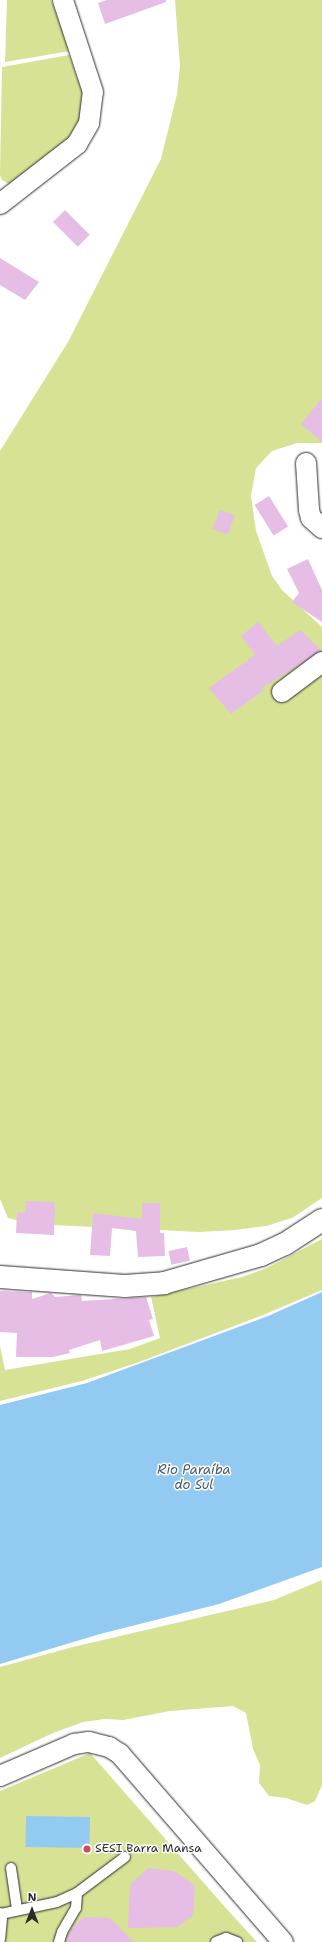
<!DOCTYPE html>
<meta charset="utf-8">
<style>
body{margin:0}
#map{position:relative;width:322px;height:1942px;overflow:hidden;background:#fff;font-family:"Shantell Sans",sans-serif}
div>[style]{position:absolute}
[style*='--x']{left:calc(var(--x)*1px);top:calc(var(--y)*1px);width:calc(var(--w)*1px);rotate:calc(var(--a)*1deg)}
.green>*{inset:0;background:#d7e295}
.water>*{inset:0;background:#93caf1;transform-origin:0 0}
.building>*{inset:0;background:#e5bde5;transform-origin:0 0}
.roads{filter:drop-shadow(0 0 1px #2b2b2b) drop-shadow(0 0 1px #2b2b2b)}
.lane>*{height:10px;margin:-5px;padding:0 5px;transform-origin:5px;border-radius:5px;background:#fff}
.street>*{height:20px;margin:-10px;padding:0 10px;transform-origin:10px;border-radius:10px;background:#fff}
.secondary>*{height:22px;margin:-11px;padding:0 11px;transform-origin:11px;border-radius:11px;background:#fff}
.dots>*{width:11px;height:11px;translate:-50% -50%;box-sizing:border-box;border:2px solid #fff;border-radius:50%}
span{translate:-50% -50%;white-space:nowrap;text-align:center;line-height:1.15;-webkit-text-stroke:3px #fff;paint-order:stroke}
.poi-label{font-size:12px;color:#2b2b2b}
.left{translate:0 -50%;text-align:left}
.water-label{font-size:13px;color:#4a5b66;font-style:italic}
.north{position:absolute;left:12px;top:1890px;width:40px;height:40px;-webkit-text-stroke:3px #fff;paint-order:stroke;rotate:0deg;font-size:11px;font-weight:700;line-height:16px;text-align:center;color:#2b2b2b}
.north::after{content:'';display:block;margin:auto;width:14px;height:18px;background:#2b2b2b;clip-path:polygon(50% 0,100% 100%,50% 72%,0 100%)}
</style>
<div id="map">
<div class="green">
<i style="clip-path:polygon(7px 0,51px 0,70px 51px,5px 62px)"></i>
<i style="clip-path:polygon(175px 0,322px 0,322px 443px,297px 443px,272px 451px,256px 468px,251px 496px,256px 531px,272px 576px,282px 590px,322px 627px,322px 1198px,292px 1218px,266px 1226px,235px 1230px,199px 1232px,32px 1224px,8px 1218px,0 1199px,0 451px,68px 342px,161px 159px,177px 94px,180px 66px)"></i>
<i style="clip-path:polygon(69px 55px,83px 94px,84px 112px,80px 128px,19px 185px,9px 184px,2px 180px,0 175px,2px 67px)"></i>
<i style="clip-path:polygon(322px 1239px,322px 1290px,263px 1315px,139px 1362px,82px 1381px,0 1401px,0 1346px,5px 1370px,130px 1349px,160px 1338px,151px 1297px,242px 1277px,267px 1268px)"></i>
<i style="clip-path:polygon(322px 1580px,322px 1785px,315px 1801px,307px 1805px,286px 1798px,269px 1796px,259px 1783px,260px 1765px,253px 1749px,246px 1713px,233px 1706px,170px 1711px,123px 1720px,105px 1719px,83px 1722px,53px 1733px,0 1758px,0 1667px,73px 1647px,274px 1600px)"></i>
<i style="clip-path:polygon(90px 1753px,224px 1906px,257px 1942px,0 1942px,0 1791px)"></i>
</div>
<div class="water">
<i style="clip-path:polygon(322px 1292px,322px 1567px,219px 1604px,100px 1634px,0 1664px,0 1405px,87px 1383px,268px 1316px)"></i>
<i style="left:26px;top:1816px;width:64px;height:31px;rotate:1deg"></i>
</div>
<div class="building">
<i style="clip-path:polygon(107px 0,166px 0,166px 2px,105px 24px,98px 3px)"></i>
<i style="left:65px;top:210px;width:35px;height:17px;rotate:45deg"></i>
<i style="clip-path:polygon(0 258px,39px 282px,25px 300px,0 285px)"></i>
<i style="clip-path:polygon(322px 398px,322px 442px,301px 424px)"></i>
<i style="left:269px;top:496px;width:36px;height:17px;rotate:58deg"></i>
<i style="left:220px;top:510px;width:16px;height:20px;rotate:22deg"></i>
<i style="clip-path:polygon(308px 559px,322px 590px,322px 622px,292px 602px,299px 593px,287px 569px)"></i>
<i style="clip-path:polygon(258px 622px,277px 646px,300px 630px,322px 651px,262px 688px,264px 690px,231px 714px,209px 688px,255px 655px,241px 636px)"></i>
<i style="clip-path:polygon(26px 1201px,55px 1202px,54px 1235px,16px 1233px,17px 1212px,25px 1213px)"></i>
<i style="clip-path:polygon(142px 1203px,160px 1203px,160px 1233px,164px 1233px,165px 1256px,138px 1257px,136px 1231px,112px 1228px,110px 1256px,90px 1255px,93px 1213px,142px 1219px)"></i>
<i style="left:187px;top:1247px;width:14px;height:19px;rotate:78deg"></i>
<i style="clip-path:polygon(0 1291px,32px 1292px,32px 1299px,51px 1293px,55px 1297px,81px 1295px,82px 1301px,146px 1297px,153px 1319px,149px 1320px,154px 1336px,102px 1351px,100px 1340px,69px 1350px,70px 1353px,53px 1357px,16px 1357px,17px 1333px,0 1332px)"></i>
<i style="clip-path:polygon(148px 1868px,174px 1871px,195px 1886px,193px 1915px,177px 1927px,128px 1928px,130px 1885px)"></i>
<i style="clip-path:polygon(83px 1917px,110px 1918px,134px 1942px,66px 1942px,70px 1931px)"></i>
</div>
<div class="roads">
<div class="lane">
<i style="--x:11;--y:1868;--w:41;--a:81.7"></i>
<i style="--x:0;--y:1913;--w:5;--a:68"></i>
<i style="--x:2;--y:1918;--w:21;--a:95"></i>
<i style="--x:1;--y:1914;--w:57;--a:-12.1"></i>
<i style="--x:57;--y:1902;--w:22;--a:-24"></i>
<i style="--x:59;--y:1942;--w:10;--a:-73"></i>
<i style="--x:62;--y:1932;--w:28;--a:-60"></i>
<i style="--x:76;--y:1908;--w:15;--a:-86"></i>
<i style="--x:77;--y:1893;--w:60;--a:-36.9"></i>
<i style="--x:216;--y:1942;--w:11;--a:-22"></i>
<i style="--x:226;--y:1938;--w:12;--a:20"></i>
</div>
<div class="street">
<i style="--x:0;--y:204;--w:98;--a:-37.9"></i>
<i style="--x:77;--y:144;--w:24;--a:-60"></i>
<i style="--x:89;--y:123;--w:31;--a:-83"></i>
<i style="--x:93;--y:92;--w:97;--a:-108.1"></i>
<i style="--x:306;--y:463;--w:47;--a:86.3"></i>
<i style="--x:309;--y:510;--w:8;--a:76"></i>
<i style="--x:311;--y:518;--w:15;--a:42"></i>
<i style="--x:282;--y:692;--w:50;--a:-36.9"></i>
<i style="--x:0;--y:1776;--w:81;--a:-23.4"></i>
<i style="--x:74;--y:1744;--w:15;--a:-8"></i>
<i style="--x:89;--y:1742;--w:21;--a:14"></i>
<i style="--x:109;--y:1747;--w:13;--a:32"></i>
<i style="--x:120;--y:1754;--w:249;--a:49.1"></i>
</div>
<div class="secondary">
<i style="--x:0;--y:1277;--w:125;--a:4.1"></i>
<i style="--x:125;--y:1286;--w:39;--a:-4"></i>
<i style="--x:164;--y:1283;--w:101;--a:-16.1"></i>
<i style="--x:261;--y:1255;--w:26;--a:-25"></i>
<i style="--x:285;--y:1244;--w:44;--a:-33"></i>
</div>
</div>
<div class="dots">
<i style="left:87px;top:1849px;background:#d1495b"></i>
</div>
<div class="poi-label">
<span class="left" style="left:95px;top:1849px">SESI Barra Mansa</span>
</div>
<div class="water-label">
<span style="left:194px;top:1478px">Rio Paraíba<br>do Sul</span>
</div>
<div class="north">N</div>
</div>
